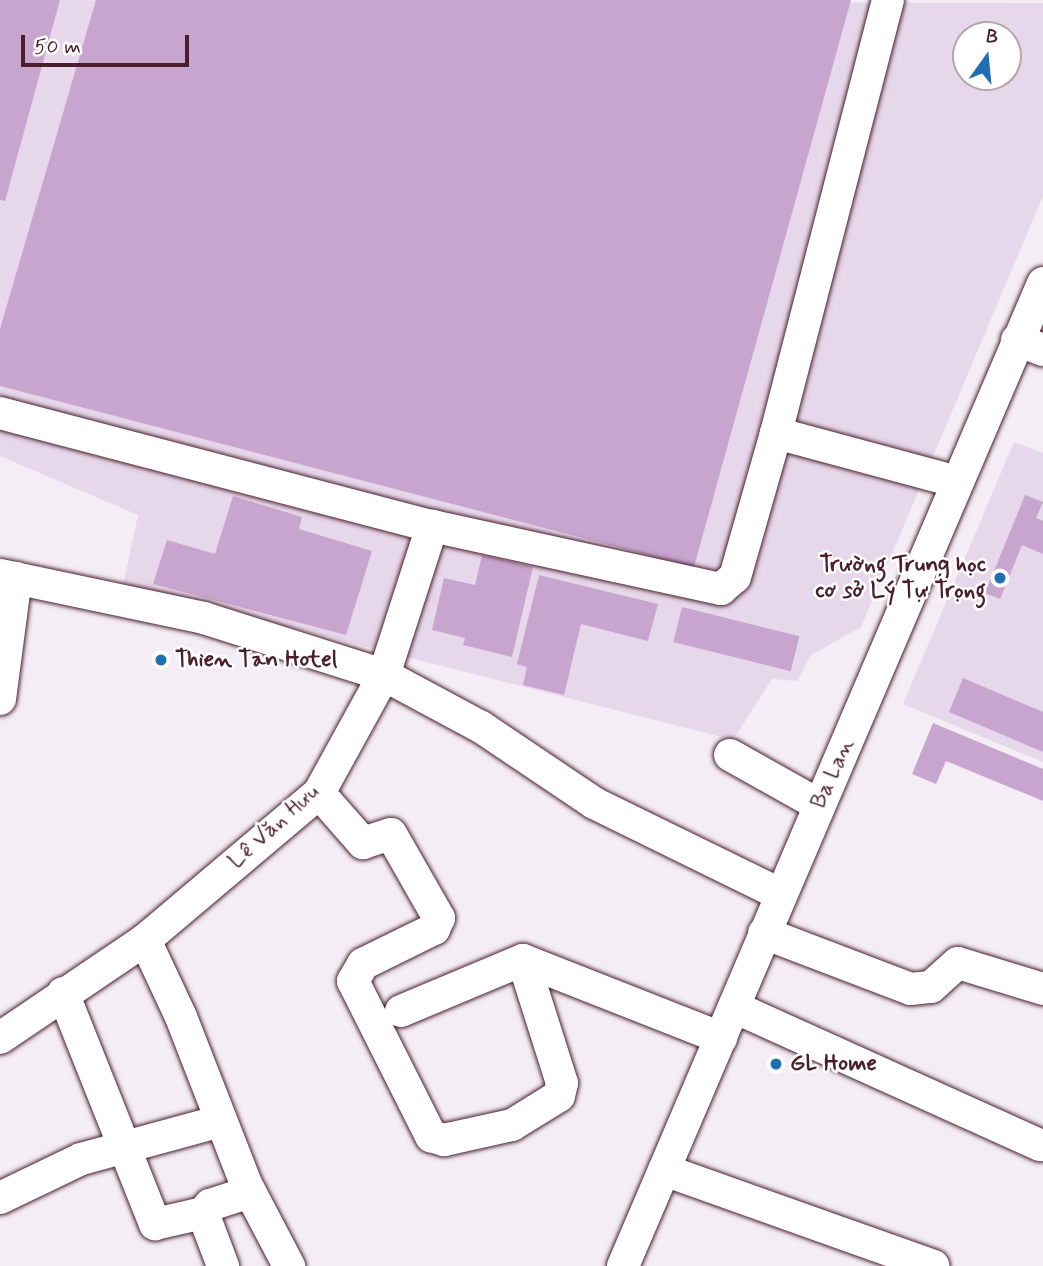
<!DOCTYPE html>
<meta charset="utf-8">
<style>
body{margin:0}
#map{position:relative;width:1043px;height:1266px;overflow:hidden;background:#f4edf5;font-family:Mynerve,sans-serif}
div>[style]{position:absolute}
[style*='--x']{left:calc(var(--x)*1px);top:calc(var(--y)*1px);width:calc(var(--w)*1px);rotate:calc(var(--a)*1deg)}
.built>*{inset:0;background:#e7d7ea}
.building>*{inset:0;background:#c8a5cf;transform-origin:0 0}
.roads{filter:drop-shadow(0 0 2px #4a1f2b) drop-shadow(0 0 2px #4a1f2b)}
.minor>*{height:32px;margin:-16px;padding:0 16px;transform-origin:16px;border-radius:16px;background:#fff}
.dots>*{width:19px;height:19px;translate:-50% -50%;box-sizing:border-box;border:4px solid #fff;border-radius:50%}
span{translate:-50% -50%;white-space:nowrap;text-align:center;line-height:1.15;-webkit-text-stroke:5px #fff;paint-order:stroke}
.poi-label{font-size:23px;color:#4a1f2b;font-weight:700}
.right{translate:-100% -50%;text-align:right}
.left{translate:0 -50%;text-align:left}
.street-label{font-size:23px;color:#4a1f2b}
.north{position:absolute;left:952px;top:21px;width:70px;height:70px;box-sizing:border-box;background:#fff;border:2px solid #b7a5aa;border-radius:50%;rotate:15deg;font-size:19px;font-weight:700;line-height:28px;text-align:center;color:#4a1f2b}
.north::after{content:'';display:block;margin:auto;width:24px;height:32px;background:#1f6fb2;clip-path:polygon(50% 0,100% 100%,50% 72%,0 100%)}
.scale{position:absolute;left:21px;top:35px;width:168px;height:32px;box-sizing:border-box;border:4px solid #4a1f2b;border-top:0;padding-left:9px;font-size:21px;line-height:24px;white-space:nowrap;color:#4a1f2b;-webkit-text-stroke:5px #fff;paint-order:stroke}
</style>
<div id="map">
<div class="built">
<i style="clip-path:polygon(evenodd,0 0,1043px 3px,1043px 196px,861px 627px,811px 655px,797px 681px,772px 679px,733px 740px,123px 585px,138px 515px,0 456px,0 0,966px 35px,1008px 35px,1008px 77px,966px 77px,966px 35px)"></i>
<i style="clip-path:polygon(1014px 442px,1043px 453px,1043px 762px,903px 704px)"></i>
</div>
<div class="building">
<i style="clip-path:polygon(0 0,60px 0,5px 201px,0 200px)"></i>
<i style="clip-path:polygon(96px 0,851px 0,694px 567px,0 386px,0 329px)"></i>
<i style="clip-path:polygon(1025px 495px,1043px 502px,1036px 518px,1043px 521px,1043px 554px,1022px 545px,1000px 599px,985px 593px)"></i>
<i style="clip-path:polygon(233px 496px,302px 517px,299px 529px,372px 551px,346px 635px,153px 584px,167px 540px,215px 554px)"></i>
<i style="clip-path:polygon(482px 555px,533px 567px,512px 657px,463px 645px,465px 638px,432px 630px,444px 578px,475px 585px)"></i>
<i style="clip-path:polygon(539px 575px,658px 604px,648px 641px,581px 624px,564px 695px,523px 685px,527px 667px,517px 664px)"></i>
<i style="left:682px;top:607px;width:121px;height:36px;rotate:14deg"></i>
<i style="clip-path:polygon(963px 678px,1043px 712px,1043px 752px,949px 712px)"></i>
<i style="clip-path:polygon(933px 723px,1043px 769px,1043px 801px,946px 761px,936px 784px,912px 774px)"></i>
</div>
<div class="roads">
<div class="minor">
<i style="--x:1017;--y:340;--w:28;--a:21"></i>
<i style="--x:0;--y:413;--w:447;--a:14.7"></i>
<i style="--x:432;--y:526;--w:296;--a:12.3"></i>
<i style="--x:721;--y:589;--w:18;--a:-41"></i>
<i style="--x:735;--y:577;--w:150;--a:-74.1"></i>
<i style="--x:776;--y:433;--w:447;--a:-75.5"></i>
<i style="--x:776;--y:433;--w:188;--a:15.1"></i>
<i style="--x:0;--y:575;--w:208;--a:11.9"></i>
<i style="--x:204;--y:618;--w:189;--a:17.6"></i>
<i style="--x:384;--y:675;--w:110;--a:28.2"></i>
<i style="--x:481;--y:727;--w:136;--a:33.9"></i>
<i style="--x:594;--y:803;--w:207;--a:26.1"></i>
<i style="--x:0;--y:699;--w:122;--a:-82.5"></i>
<i style="--x:730;--y:755;--w:102;--a:29.3"></i>
<i style="--x:319;--y:793;--w:67;--a:48.7"></i>
<i style="--x:363;--y:843;--w:29;--a:-18"></i>
<i style="--x:391;--y:834;--w:97;--a:60.3"></i>
<i style="--x:439;--y:918;--w:12;--a:114"></i>
<i style="--x:434;--y:929;--w:79;--a:153.8"></i>
<i style="--x:363;--y:964;--w:20;--a:120"></i>
<i style="--x:353;--y:981;--w:174;--a:63.3"></i>
<i style="--x:431;--y:1136;--w:14;--a:17"></i>
<i style="--x:444;--y:1140;--w:70;--a:-12.4"></i>
<i style="--x:512;--y:1125;--w:55;--a:-31.7"></i>
<i style="--x:559;--y:1096;--w:13;--a:-77"></i>
<i style="--x:562;--y:1083;--w:129;--a:-107.6"></i>
<i style="--x:764;--y:933;--w:157;--a:20.9"></i>
<i style="--x:911;--y:989;--w:20;--a:-6"></i>
<i style="--x:931;--y:987;--w:36;--a:-42"></i>
<i style="--x:958;--y:963;--w:89;--a:17"></i>
<i style="--x:145;--y:940;--w:85;--a:64.9"></i>
<i style="--x:181;--y:1017;--w:179;--a:68.7"></i>
<i style="--x:246;--y:1184;--w:93;--a:62.3"></i>
<i style="--x:63;--y:993;--w:249;--a:68.3"></i>
<i style="--x:155;--y:1224;--w:49;--a:-12.9"></i>
<i style="--x:203;--y:1213;--w:11;--a:-49"></i>
<i style="--x:210;--y:1205;--w:42;--a:-18"></i>
<i style="--x:734;--y:1007;--w:336;--a:24.3"></i>
<i style="--x:401;--y:1011;--w:132;--a:-22.7"></i>
<i style="--x:523;--y:960;--w:213;--a:21.5"></i>
<i style="--x:0;--y:1038;--w:175;--a:-34.1"></i>
<i style="--x:145;--y:940;--w:228;--a:-40.2"></i>
<i style="--x:319;--y:793;--w:135;--a:-61.2"></i>
<i style="--x:384;--y:675;--w:157;--a:-72.1"></i>
<i style="--x:664;--y:1170;--w:286;--a:19.6"></i>
<i style="--x:0;--y:1198;--w:90;--a:-25.7"></i>
<i style="--x:81;--y:1159;--w:145;--a:-15.2"></i>
<i style="--x:203;--y:1213;--w:57;--a:69.3"></i>
<i style="--x:623;--y:1266;--w:1069;--a:-66.86"></i>
</div>
</div>
<div class="dots">
<i style="left:1000px;top:578px;background:#1f6fb2"></i>
<i style="left:161px;top:660px;background:#1f6fb2"></i>
<i style="left:776px;top:1064px;background:#1f6fb2"></i>
</div>
<div class="poi-label">
<span class="right" style="left:986px;top:578px">Trường Trung học<br>cơ sở Lý Tự Trọng</span>
<span class="left" style="left:175px;top:660px">Thien Tan Hotel</span>
<span class="left" style="left:790px;top:1064px">GL Home</span>
</div>
<div class="street-label">
<span style="left:833px;top:774px;rotate:-66deg">Ba Lan</span>
<span style="left:274px;top:827px;rotate:-42deg">Lê Văn Hưu</span>
</div>
<div class="north">B</div>
<div class="scale">50 m</div>
</div>
